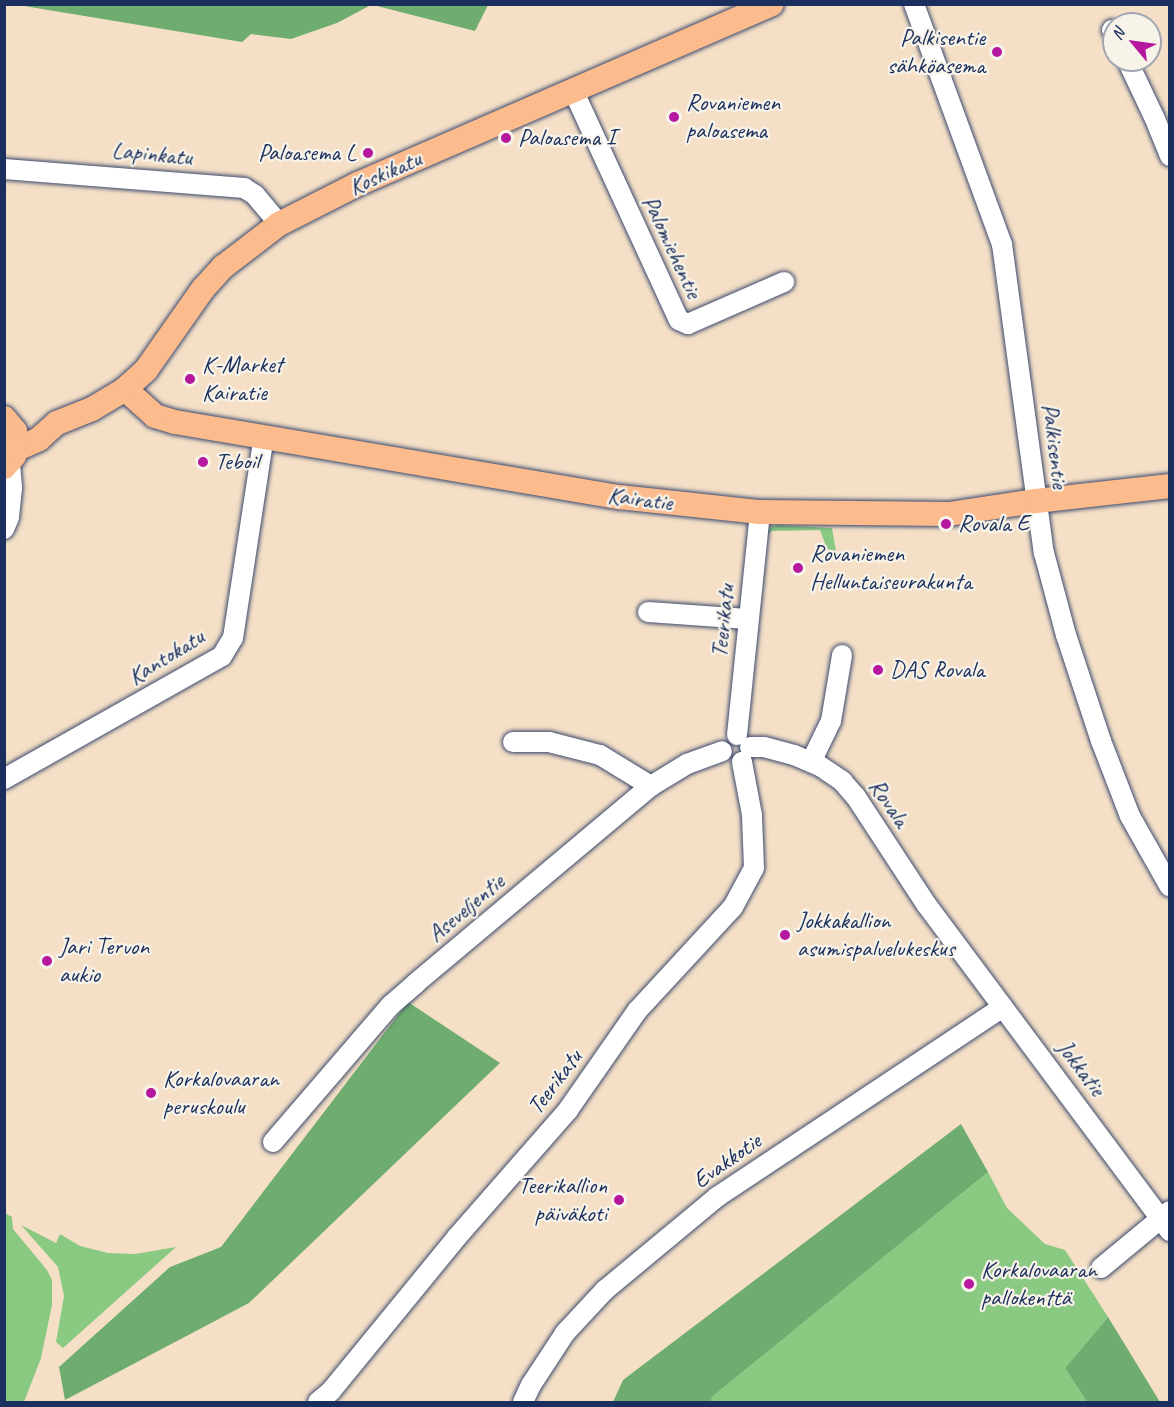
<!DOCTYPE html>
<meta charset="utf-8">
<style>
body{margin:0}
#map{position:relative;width:1174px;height:1407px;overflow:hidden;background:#f5e0c7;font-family:Caveat,sans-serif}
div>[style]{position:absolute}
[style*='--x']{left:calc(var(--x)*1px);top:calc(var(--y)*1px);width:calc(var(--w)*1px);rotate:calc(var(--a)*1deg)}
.green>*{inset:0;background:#89c981}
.forest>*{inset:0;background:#6ead6f}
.roads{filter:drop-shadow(0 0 2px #3c4a6e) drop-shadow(0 0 2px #3c4a6e)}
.minor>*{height:20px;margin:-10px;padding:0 10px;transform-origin:10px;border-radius:10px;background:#fff}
.major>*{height:24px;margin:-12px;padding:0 12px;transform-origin:12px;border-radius:12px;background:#fbbb8c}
.dots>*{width:16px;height:16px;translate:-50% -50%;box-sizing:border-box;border:3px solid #f7f3e8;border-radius:50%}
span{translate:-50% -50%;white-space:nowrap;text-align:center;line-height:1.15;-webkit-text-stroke:4.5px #f7f3e8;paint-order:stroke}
.poi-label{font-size:24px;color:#1b2f5e}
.right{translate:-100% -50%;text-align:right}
.left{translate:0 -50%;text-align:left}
.street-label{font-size:24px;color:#1b2f5e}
.frame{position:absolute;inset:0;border:6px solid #1b2f5e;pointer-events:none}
.north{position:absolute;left:1102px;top:12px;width:60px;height:60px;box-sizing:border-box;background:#f7f3e8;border:2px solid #9fa5b1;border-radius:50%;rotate:299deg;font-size:16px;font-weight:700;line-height:24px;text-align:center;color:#1b2f5e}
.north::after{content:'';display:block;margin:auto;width:21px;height:27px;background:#b5179e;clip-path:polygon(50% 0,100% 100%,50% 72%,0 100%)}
</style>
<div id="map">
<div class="green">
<i style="clip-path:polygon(777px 525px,832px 528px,836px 551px,827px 549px,820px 530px,771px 531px,767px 537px,768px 528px)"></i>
<i style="clip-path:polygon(988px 1172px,1007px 1208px,1045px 1244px,1065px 1250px,1108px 1317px,1065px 1368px,1087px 1402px,711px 1402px,712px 1397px)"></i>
<i style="clip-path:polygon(5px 1213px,12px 1217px,13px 1229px,47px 1270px,52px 1280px,52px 1305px,41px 1358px,24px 1402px,5px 1402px)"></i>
<i style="clip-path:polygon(21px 1225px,56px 1243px,60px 1234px,80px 1246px,108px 1253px,135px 1254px,176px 1247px,63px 1348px,56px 1342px,64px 1296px,58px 1267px)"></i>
</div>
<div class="forest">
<i style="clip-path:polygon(18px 5px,371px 4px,371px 5px,337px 23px,291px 39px,251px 34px,242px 42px)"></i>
<i style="clip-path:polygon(373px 5px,488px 5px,475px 31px)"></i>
<i style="clip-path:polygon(408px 1002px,500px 1063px,249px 1303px,65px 1400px,59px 1367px,170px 1267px,221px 1247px)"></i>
<i style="clip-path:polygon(961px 1124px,988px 1172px,712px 1397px,711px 1402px,613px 1402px,623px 1380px)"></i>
<i style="clip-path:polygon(1108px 1317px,1160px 1402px,1087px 1402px,1065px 1368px)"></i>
</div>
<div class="roads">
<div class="minor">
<i style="--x:914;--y:4;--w:256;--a:69.9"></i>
<i style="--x:1002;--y:244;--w:312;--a:82.3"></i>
<i style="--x:1044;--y:553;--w:85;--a:75"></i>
<i style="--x:1066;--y:635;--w:112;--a:71.7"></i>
<i style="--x:1101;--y:741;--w:80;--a:68.9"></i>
<i style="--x:1130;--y:816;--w:81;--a:60.6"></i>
<i style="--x:1112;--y:30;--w:4;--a:63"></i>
<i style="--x:1127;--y:60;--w:65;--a:64.6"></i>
<i style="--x:1155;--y:119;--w:40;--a:68"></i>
<i style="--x:573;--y:90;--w:253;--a:65.3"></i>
<i style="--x:679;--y:320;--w:10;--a:24"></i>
<i style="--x:688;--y:324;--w:105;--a:-23.6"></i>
<i style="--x:4;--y:169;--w:241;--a:4.5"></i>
<i style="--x:244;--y:188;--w:13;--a:32"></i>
<i style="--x:255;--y:195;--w:38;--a:50"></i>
<i style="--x:4;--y:529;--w:13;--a:-67"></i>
<i style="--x:9;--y:517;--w:30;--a:-84"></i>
<i style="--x:12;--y:487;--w:25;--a:-95"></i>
<i style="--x:648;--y:612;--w:100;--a:4"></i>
<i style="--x:737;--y:735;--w:224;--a:-84.1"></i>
<i style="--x:513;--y:742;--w:36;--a:0"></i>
<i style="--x:549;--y:742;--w:53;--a:14.3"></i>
<i style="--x:600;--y:755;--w:60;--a:31.3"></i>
<i style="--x:750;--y:747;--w:14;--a:0"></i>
<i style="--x:764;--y:747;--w:31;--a:15"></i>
<i style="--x:794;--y:755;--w:28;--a:23"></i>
<i style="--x:820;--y:766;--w:27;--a:34"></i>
<i style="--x:842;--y:781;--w:21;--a:49"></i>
<i style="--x:856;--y:797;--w:128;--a:56.8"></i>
<i style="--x:926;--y:904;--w:408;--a:53.3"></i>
<i style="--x:811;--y:762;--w:46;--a:-64"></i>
<i style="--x:831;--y:721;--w:67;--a:-80.5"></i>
<i style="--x:4;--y:779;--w:250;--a:-29.4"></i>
<i style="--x:222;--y:656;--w:21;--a:-59"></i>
<i style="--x:233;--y:638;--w:204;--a:-81.3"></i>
<i style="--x:273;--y:1142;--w:181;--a:-49.3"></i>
<i style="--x:391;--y:1005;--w:33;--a:-41"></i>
<i style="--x:416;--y:983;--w:307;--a:-40"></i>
<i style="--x:651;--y:786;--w:42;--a:-31.4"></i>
<i style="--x:687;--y:764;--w:37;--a:-20"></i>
<i style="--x:1101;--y:1268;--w:89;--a:-39.6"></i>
<i style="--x:318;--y:1402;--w:17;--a:-40"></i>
<i style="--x:331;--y:1391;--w:199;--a:-50.7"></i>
<i style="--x:457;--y:1237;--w:169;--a:-48.8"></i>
<i style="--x:568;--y:1110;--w:121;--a:-55.1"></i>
<i style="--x:637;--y:1011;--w:142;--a:-47.3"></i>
<i style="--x:733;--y:907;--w:44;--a:-61.7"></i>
<i style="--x:754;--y:868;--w:53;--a:-92.2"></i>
<i style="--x:752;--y:815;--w:54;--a:-100.7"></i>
<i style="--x:523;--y:1402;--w:19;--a:-65"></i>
<i style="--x:531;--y:1385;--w:62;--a:-56.8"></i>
<i style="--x:565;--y:1333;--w:59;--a:-47.1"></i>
<i style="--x:605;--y:1290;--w:146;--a:-39.7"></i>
<i style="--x:717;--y:1197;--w:343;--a:-33.6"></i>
</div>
<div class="major">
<i style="--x:125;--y:389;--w:40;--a:42"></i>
<i style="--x:155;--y:416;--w:21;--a:17"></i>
<i style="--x:175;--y:422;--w:450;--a:9.6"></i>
<i style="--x:619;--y:497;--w:142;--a:6.1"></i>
<i style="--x:760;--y:512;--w:189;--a:0.6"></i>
<i style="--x:949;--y:514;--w:88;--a:-8.5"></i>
<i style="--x:1036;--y:501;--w:135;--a:-6.4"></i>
<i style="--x:4;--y:418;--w:17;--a:50"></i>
<i style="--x:15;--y:431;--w:12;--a:81"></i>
<i style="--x:17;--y:443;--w:13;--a:103"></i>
<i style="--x:14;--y:456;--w:15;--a:132"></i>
<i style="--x:17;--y:449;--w:24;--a:-24"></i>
<i style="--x:39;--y:439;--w:24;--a:-42"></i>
<i style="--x:57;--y:423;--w:38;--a:-22"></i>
<i style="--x:92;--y:409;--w:39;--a:-31"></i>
<i style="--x:125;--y:389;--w:28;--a:-42"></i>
<i style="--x:146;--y:370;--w:99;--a:-54.9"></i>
<i style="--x:203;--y:289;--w:30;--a:-48"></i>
<i style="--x:223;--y:267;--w:71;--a:-37.5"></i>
<i style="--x:279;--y:224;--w:89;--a:-26.9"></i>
<i style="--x:358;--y:184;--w:451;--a:-23.5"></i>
</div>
</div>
<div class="dots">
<i style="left:997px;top:52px;background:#b5179e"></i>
<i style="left:674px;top:117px;background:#b5179e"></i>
<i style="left:506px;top:138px;background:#b5179e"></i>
<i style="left:368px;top:153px;background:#b5179e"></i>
<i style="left:190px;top:379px;background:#b5179e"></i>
<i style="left:203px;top:462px;background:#b5179e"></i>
<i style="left:946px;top:524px;background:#b5179e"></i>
<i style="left:798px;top:568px;background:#b5179e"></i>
<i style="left:878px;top:670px;background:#b5179e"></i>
<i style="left:785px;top:935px;background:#b5179e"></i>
<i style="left:47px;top:961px;background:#b5179e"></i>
<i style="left:151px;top:1093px;background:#b5179e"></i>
<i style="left:619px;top:1200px;background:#b5179e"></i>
<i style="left:969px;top:1284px;background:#b5179e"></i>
</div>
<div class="poi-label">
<span class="right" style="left:985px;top:52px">Palkisentie<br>sähköasema</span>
<span class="left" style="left:686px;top:117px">Rovaniemen<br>paloasema</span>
<span class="left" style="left:518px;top:138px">Paloasema I</span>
<span class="right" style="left:356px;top:153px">Paloasema L</span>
<span class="left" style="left:202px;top:379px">K-Market<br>Kairatie</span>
<span class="left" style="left:215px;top:462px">Teboil</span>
<span class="left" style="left:958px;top:524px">Rovala E</span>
<span class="left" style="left:810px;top:568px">Rovaniemen<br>Helluntaiseurakunta</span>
<span class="left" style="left:890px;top:670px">DAS Rovala</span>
<span class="left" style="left:797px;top:935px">Jokkakallion<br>asumispalvelukeskus</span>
<span class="left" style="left:59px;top:961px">Jari Tervon<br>aukio</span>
<span class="left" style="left:163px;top:1093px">Korkalovaaran<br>peruskoulu</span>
<span class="right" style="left:607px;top:1200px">Teerikallion<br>päiväkoti</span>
<span class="left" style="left:981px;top:1284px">Korkalovaaran<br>pallokenttä</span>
</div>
<div class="street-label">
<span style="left:152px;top:154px;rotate:5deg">Lapinkatu</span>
<span style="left:385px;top:173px;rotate:-24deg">Koskikatu</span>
<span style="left:672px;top:247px;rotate:65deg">Palomiehentie</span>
<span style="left:1055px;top:446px;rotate:83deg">Palkisentie</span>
<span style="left:640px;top:499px;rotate:7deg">Kairatie</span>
<span style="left:723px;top:621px;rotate:-84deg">Teerikatu</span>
<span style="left:166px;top:657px;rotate:-32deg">Kantokatu</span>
<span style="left:889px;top:803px;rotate:55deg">Rovala</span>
<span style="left:466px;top:908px;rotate:-40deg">Aseveljentie</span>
<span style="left:1081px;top:1068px;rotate:53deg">Jokkatie</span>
<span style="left:555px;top:1082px;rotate:-53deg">Teerikatu</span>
<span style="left:727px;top:1161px;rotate:-35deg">Evakkotie</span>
</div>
<div class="frame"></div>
<div class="north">N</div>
</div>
